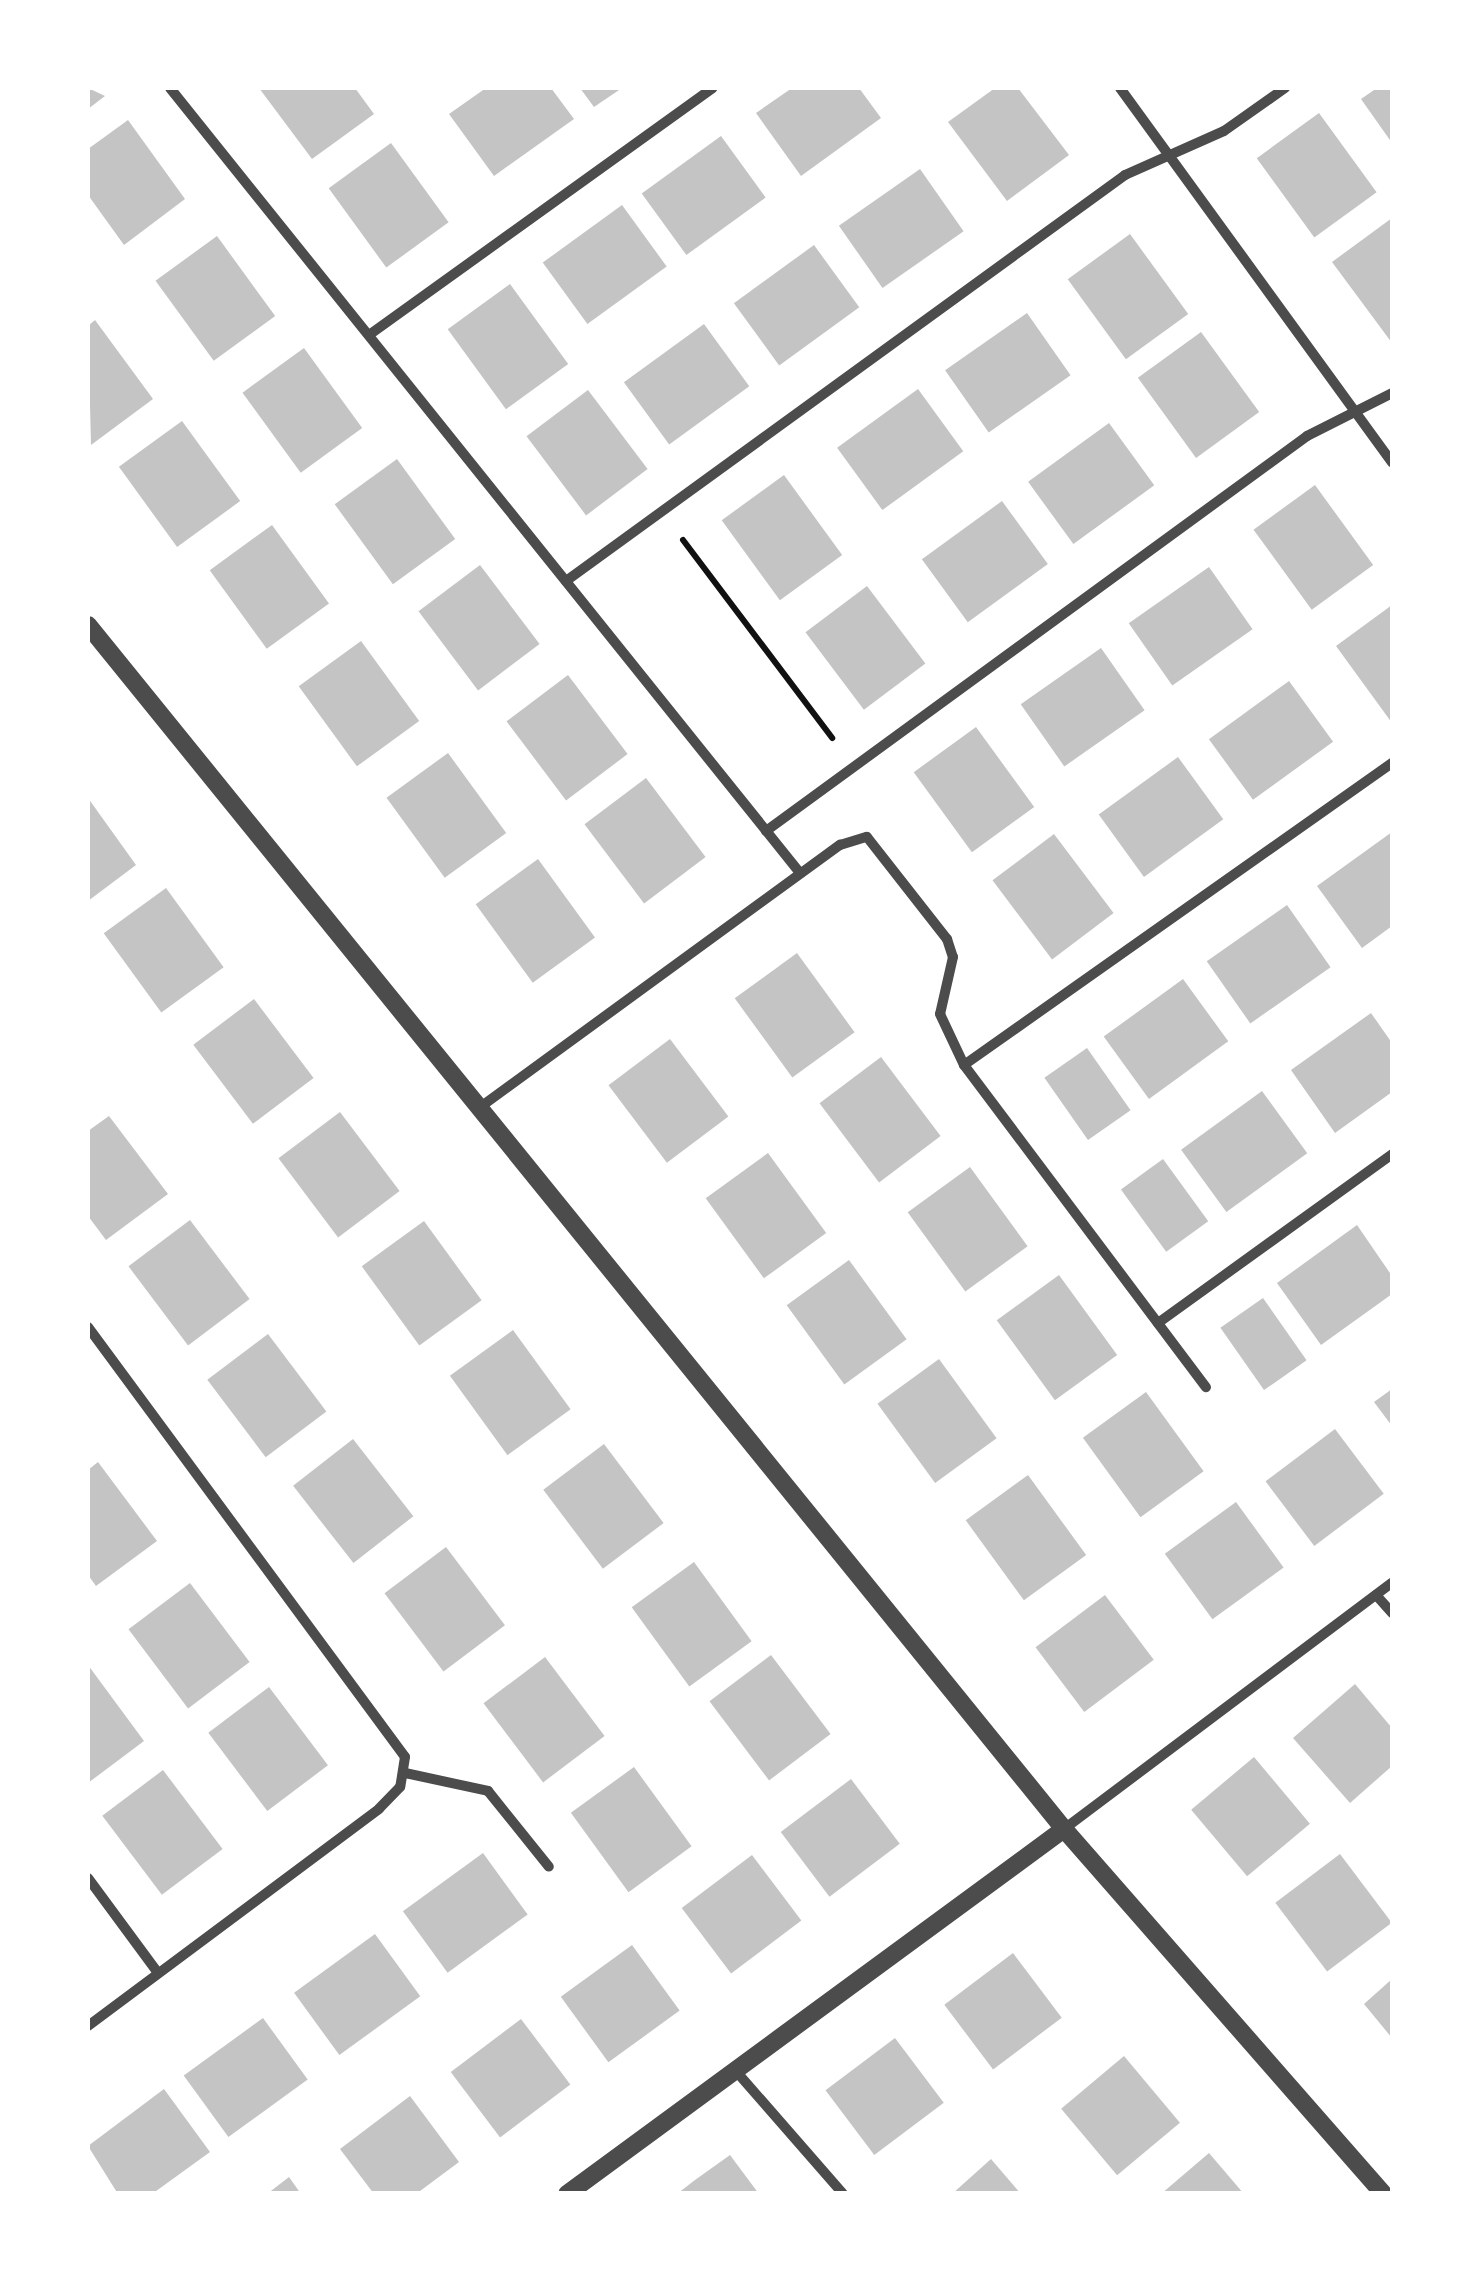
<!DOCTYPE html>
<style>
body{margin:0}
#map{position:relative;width:1480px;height:2281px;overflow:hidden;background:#fff;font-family:"Golos Text",sans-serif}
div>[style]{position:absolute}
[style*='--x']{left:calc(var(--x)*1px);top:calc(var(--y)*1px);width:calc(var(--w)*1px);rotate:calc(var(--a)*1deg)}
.building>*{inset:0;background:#c4c4c4;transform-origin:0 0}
.path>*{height:6px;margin:-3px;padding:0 3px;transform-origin:3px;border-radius:3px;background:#111}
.minor>*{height:10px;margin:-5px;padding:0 5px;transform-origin:5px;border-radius:5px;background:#4c4c4c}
.tertiary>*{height:18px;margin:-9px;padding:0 9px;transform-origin:9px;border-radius:9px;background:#4c4c4c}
span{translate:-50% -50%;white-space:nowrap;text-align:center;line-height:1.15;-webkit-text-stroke:8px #fff;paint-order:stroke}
.frame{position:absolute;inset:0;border:90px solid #fff;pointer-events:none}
</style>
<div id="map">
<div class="building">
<i style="clip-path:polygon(88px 88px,105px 96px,88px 109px)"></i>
<i style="clip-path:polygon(259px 88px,355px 88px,374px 114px,312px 159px)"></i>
<i style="clip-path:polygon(486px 88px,551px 88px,574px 119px,494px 176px,449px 114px)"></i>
<i style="clip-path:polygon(580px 88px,622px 88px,594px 107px)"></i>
<i style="clip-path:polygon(792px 88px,859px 88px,881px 118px,801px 176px,756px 113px)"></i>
<i style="clip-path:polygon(995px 88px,1018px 88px,1069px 155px,1007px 201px,948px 122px)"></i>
<i style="clip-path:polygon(1377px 88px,1392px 88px,1392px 143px,1361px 99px)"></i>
<i style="left:1319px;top:113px;width:98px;height:77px;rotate:54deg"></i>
<i style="clip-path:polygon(128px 120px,185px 199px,124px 245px,88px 195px,88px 149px)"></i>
<i style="left:721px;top:136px;width:76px;height:98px;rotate:54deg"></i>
<i style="left:391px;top:143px;width:98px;height:77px;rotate:54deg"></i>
<i style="left:920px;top:169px;width:76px;height:99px;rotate:55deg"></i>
<i style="left:622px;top:205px;width:76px;height:98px;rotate:54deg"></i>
<i style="clip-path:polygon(1392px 218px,1392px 343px,1332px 262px)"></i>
<i style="left:1130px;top:234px;width:99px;height:77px;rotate:54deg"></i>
<i style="left:217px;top:236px;width:99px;height:76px;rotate:54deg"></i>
<i style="left:814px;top:245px;width:77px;height:99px;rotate:54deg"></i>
<i style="left:510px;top:284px;width:99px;height:77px;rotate:54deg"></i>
<i style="left:1027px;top:313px;width:76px;height:100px;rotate:55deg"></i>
<i style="clip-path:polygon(95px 320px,153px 399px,91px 445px,88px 326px)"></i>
<i style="left:704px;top:324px;width:77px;height:99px;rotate:54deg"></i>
<i style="left:1201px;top:332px;width:99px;height:78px;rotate:54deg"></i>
<i style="left:304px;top:348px;width:99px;height:76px;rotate:54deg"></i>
<i style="left:918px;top:389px;width:77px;height:100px;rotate:54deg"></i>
<i style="left:588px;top:390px;width:99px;height:77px;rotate:53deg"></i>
<i style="left:182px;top:421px;width:99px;height:78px;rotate:54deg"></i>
<i style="left:1109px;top:423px;width:77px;height:100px;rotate:54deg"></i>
<i style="left:397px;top:459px;width:99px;height:77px;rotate:54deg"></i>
<i style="left:784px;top:475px;width:99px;height:77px;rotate:54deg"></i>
<i style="left:1315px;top:485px;width:99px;height:76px;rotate:54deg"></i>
<i style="left:1002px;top:501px;width:78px;height:99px;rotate:54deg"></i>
<i style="left:272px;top:525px;width:97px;height:77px;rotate:54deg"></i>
<i style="left:480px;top:565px;width:99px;height:77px;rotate:53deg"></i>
<i style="left:1209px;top:567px;width:76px;height:98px;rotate:55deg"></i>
<i style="left:867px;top:586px;width:97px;height:77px;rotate:53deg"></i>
<i style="clip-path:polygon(1392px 605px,1392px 723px,1336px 646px)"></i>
<i style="left:361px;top:641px;width:99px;height:77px;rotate:54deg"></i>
<i style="left:1101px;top:648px;width:76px;height:98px;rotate:55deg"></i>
<i style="left:568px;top:675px;width:99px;height:77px;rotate:53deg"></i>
<i style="left:1289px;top:681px;width:75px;height:99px;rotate:54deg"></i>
<i style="left:976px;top:727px;width:99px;height:77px;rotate:54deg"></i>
<i style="left:448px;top:753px;width:99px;height:76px;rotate:54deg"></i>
<i style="left:1178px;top:757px;width:77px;height:98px;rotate:54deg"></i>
<i style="left:646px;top:778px;width:99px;height:77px;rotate:53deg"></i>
<i style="clip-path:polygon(88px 798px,136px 865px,88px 901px)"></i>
<i style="clip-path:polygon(1392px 832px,1392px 926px,1362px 948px,1317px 886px)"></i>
<i style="left:1054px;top:834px;width:99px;height:77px;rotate:53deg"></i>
<i style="left:538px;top:859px;width:97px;height:77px;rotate:54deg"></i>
<i style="left:166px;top:888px;width:98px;height:77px;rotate:54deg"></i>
<i style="left:1287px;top:905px;width:76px;height:98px;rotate:55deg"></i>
<i style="left:797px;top:953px;width:98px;height:77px;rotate:54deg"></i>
<i style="left:1183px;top:979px;width:77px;height:98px;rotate:54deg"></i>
<i style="left:254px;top:999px;width:99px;height:76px;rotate:53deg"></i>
<i style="clip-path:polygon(1371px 1013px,1392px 1043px,1392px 1092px,1335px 1133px,1291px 1070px)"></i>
<i style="left:670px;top:1039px;width:97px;height:77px;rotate:53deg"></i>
<i style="left:1087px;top:1048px;width:76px;height:52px;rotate:55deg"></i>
<i style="left:881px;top:1057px;width:99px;height:77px;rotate:53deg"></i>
<i style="left:1262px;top:1091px;width:77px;height:100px;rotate:54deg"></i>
<i style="left:340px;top:1112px;width:99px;height:77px;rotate:53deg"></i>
<i style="clip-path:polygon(109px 1116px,168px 1194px,106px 1240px,88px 1216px,88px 1131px)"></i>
<i style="left:768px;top:1153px;width:99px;height:77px;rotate:54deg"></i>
<i style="left:1163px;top:1159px;width:77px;height:52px;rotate:54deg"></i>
<i style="left:970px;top:1167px;width:98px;height:77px;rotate:54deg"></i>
<i style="left:190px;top:1220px;width:99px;height:77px;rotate:53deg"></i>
<i style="left:424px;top:1221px;width:98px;height:77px;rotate:54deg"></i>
<i style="clip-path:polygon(1357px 1225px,1392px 1276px,1392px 1294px,1321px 1345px,1277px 1283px)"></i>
<i style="left:849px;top:1260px;width:98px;height:77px;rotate:54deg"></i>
<i style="left:1059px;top:1275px;width:99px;height:77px;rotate:54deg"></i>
<i style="left:1263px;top:1298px;width:76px;height:52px;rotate:55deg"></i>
<i style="left:513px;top:1330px;width:98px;height:78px;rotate:54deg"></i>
<i style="left:268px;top:1334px;width:97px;height:76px;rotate:53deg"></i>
<i style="left:939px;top:1359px;width:98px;height:76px;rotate:54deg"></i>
<i style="clip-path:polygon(1392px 1389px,1392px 1426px,1374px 1402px)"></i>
<i style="left:1146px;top:1392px;width:98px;height:78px;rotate:54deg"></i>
<i style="left:1335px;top:1429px;width:81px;height:87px;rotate:53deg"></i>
<i style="left:353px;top:1439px;width:98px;height:76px;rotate:52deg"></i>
<i style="left:604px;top:1444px;width:99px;height:76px;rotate:53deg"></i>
<i style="clip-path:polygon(98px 1462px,157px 1541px,96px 1586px,88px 1575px,88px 1470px)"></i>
<i style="left:1028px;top:1475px;width:99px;height:77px;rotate:54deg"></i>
<i style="left:1236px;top:1502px;width:81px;height:88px;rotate:54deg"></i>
<i style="left:446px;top:1547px;width:98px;height:77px;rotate:53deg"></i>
<i style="left:694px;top:1562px;width:98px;height:77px;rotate:54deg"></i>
<i style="left:190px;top:1583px;width:99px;height:77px;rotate:53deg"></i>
<i style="left:1105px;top:1595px;width:81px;height:87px;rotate:53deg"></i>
<i style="left:771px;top:1655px;width:99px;height:77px;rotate:53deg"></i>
<i style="left:545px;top:1657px;width:99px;height:77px;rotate:53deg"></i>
<i style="clip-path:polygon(88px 1665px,144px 1741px,88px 1783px)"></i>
<i style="clip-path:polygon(1355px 1684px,1392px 1728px,1392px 1766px,1350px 1803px,1293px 1738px)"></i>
<i style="left:269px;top:1687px;width:98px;height:76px;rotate:53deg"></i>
<i style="left:1254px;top:1757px;width:87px;height:82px;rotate:50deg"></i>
<i style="left:634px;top:1767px;width:98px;height:78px;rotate:54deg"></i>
<i style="left:163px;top:1770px;width:99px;height:76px;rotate:53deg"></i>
<i style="left:851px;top:1779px;width:81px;height:88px;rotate:53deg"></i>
<i style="left:483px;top:1853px;width:76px;height:99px;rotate:54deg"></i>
<i style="left:1340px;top:1854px;width:86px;height:81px;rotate:53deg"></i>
<i style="left:752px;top:1855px;width:82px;height:88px;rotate:53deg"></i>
<i style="left:375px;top:1934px;width:77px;height:100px;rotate:54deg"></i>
<i style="left:632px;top:1945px;width:81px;height:88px;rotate:54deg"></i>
<i style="left:1013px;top:1953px;width:81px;height:86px;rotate:53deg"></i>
<i style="clip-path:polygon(1392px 1979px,1392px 2038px,1364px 2004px)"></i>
<i style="left:263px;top:2018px;width:76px;height:98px;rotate:54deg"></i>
<i style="left:521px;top:2019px;width:82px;height:88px;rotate:53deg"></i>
<i style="left:895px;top:2038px;width:81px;height:87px;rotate:53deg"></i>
<i style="left:1124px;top:2056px;width:87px;height:82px;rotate:50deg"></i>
<i style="clip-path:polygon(164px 2089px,210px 2152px,152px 2194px,118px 2194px,88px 2146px)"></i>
<i style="clip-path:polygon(410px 2096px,459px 2162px,416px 2194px,374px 2194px,340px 2149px)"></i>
<i style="clip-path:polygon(1209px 2153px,1244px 2194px,1161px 2194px)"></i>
<i style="clip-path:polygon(730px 2155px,759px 2194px,677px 2194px,695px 2180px)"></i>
<i style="clip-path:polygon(991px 2159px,1021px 2194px,952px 2194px)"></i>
<i style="clip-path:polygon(289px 2177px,301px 2194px,267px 2194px)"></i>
</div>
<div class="path">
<i style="--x:683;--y:540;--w:248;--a:53"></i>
</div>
<div class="minor">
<i style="--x:170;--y:88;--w:1007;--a:51.25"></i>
<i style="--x:1120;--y:88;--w:463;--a:54"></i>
<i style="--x:369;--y:335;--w:423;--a:-35.7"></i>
<i style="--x:566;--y:581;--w:691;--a:-35.99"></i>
<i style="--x:1125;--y:175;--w:108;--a:-24"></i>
<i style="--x:1224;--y:131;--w:75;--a:-35.2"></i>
<i style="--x:766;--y:831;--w:670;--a:-36.13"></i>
<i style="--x:1307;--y:436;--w:95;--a:-26.8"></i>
<i style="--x:964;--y:1065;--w:524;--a:-35.21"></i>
<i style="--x:479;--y:1108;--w:447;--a:-36.1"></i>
<i style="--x:840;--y:845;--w:28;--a:-17"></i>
<i style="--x:867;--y:837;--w:130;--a:51.9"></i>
<i style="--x:947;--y:939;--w:19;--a:72"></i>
<i style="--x:953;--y:957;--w:58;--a:102.8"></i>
<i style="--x:940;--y:1014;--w:56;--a:64.8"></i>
<i style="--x:964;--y:1065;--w:403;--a:53.1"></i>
<i style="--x:1158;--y:1323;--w:289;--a:-35.8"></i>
<i style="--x:88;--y:1327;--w:534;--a:53.6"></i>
<i style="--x:405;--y:1757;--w:30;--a:99"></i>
<i style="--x:400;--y:1787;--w:30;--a:134"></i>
<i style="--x:379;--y:1809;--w:363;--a:143.3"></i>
<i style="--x:1376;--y:1595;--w:24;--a:48"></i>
<i style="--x:405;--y:1773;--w:85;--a:12.2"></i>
<i style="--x:488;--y:1791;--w:97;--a:51.2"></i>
<i style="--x:1064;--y:1829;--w:410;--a:-36.9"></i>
<i style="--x:88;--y:1878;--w:118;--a:53.6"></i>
<i style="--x:735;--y:2070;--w:164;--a:48.9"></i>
</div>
<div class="tertiary">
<i style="--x:88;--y:625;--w:1550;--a:50.97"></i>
<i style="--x:1064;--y:1829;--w:485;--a:48.8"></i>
<i style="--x:567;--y:2194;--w:617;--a:-36.29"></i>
</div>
<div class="frame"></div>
</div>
